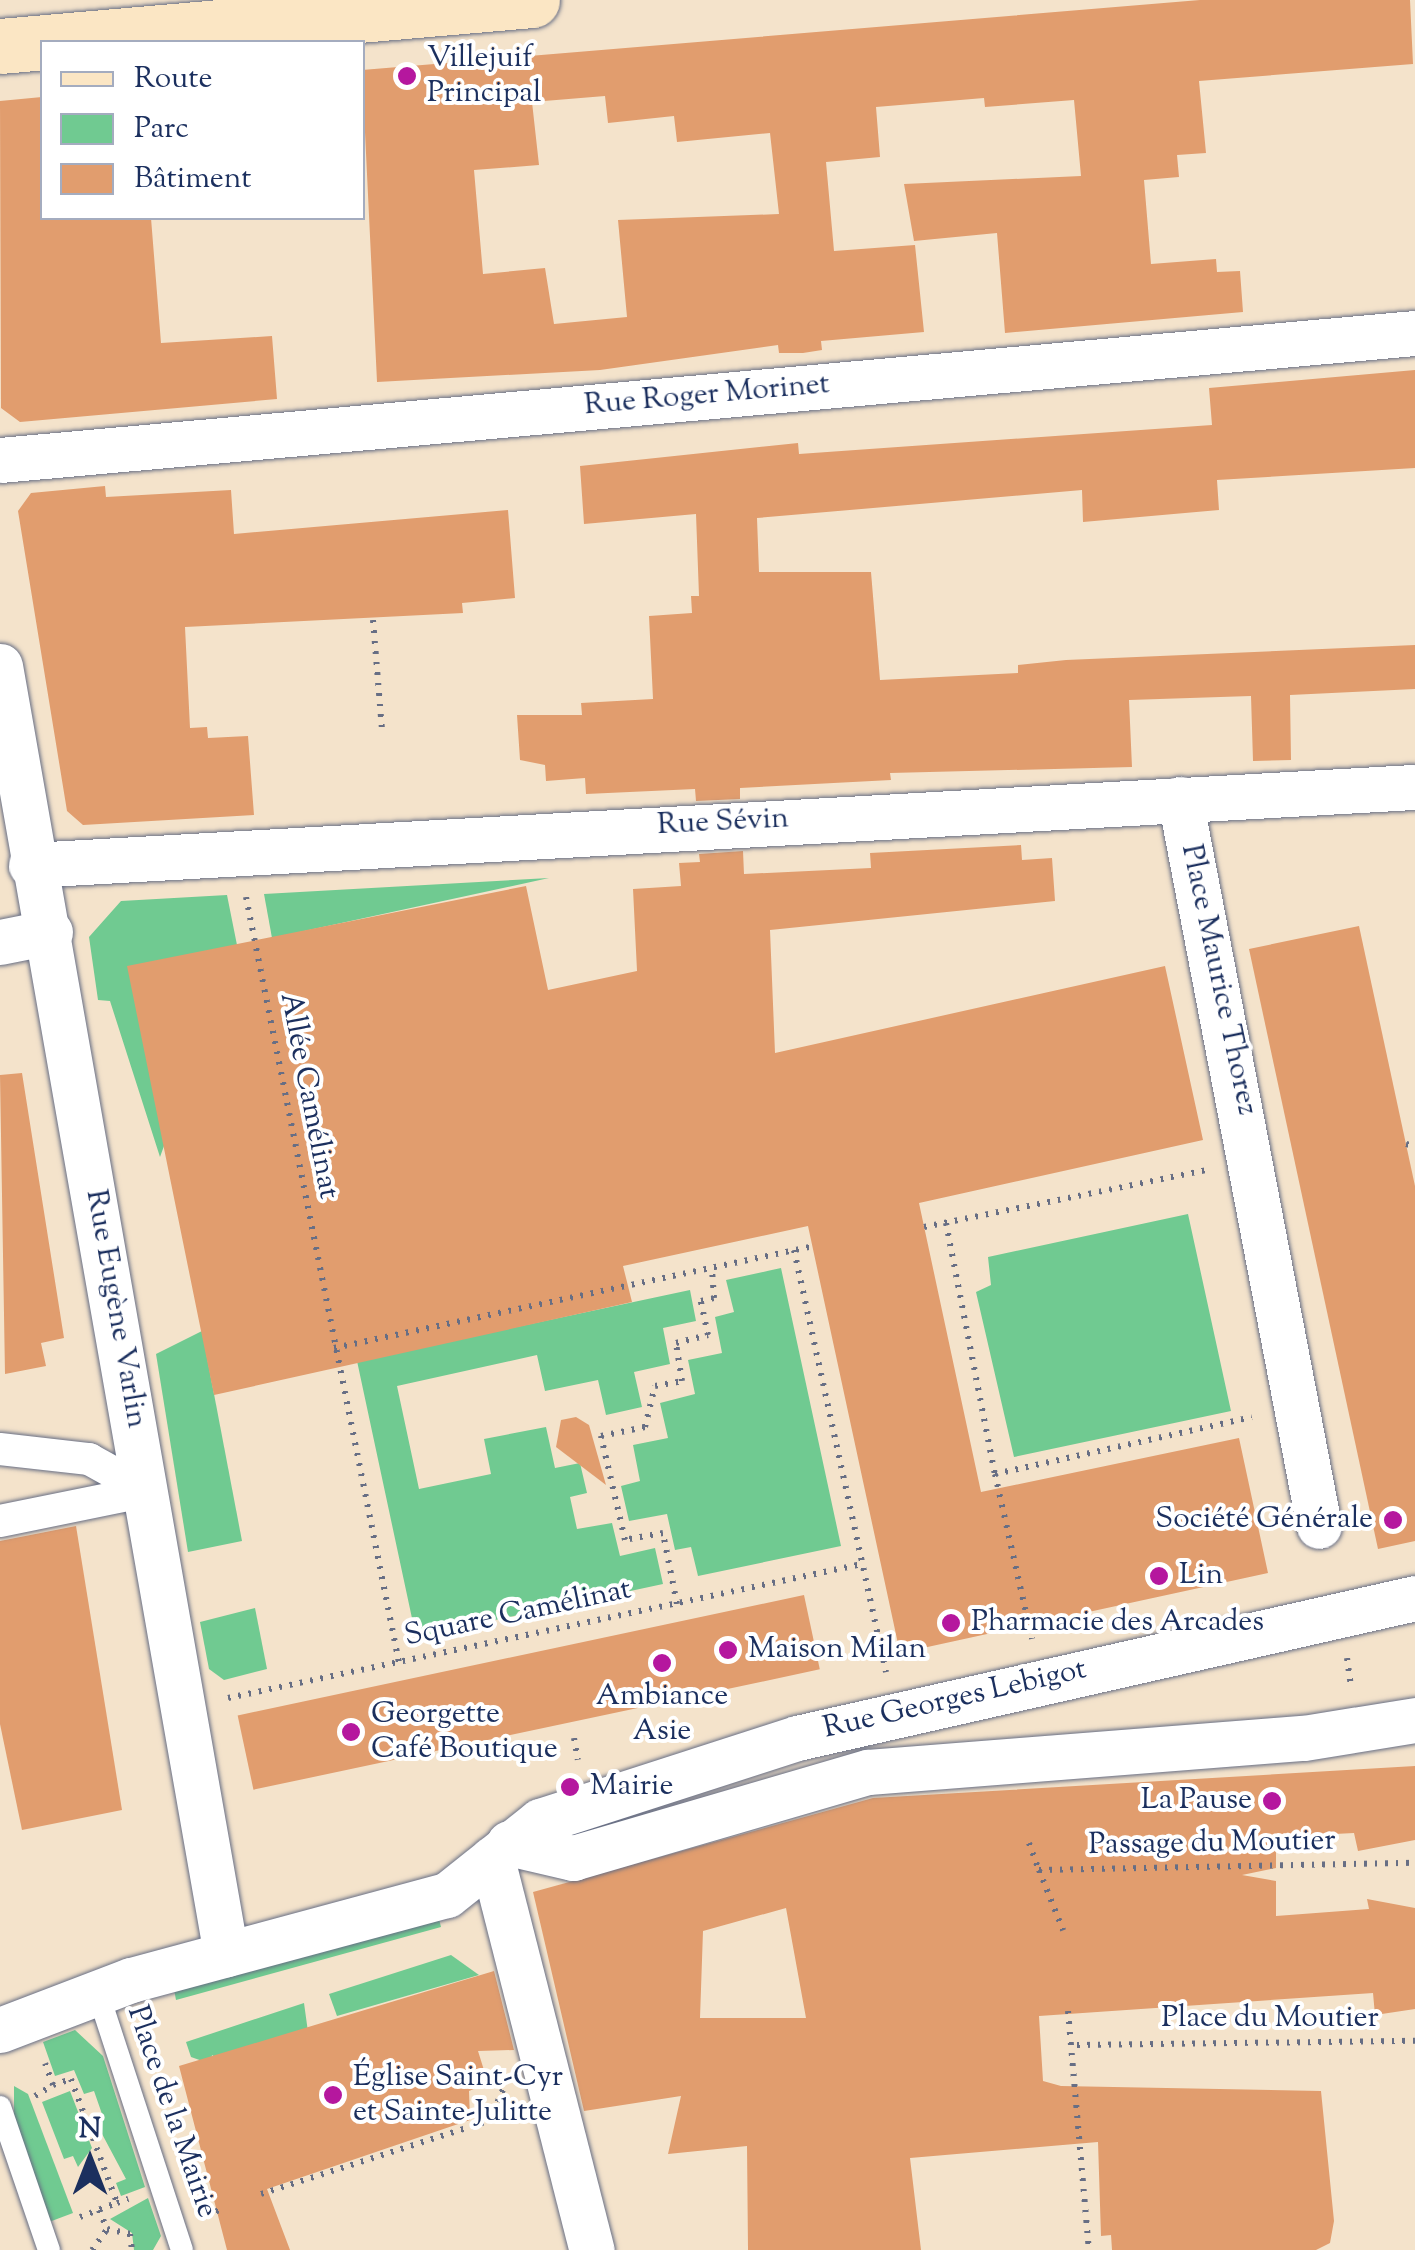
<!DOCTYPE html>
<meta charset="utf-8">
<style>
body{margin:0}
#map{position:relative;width:1415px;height:2250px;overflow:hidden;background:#f4e3cb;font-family:"Sorts Mill Goudy",serif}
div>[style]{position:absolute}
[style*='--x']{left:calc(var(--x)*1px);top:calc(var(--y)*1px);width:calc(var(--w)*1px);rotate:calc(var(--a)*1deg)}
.green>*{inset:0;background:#70ca91}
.building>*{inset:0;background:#e19d6e;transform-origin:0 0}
.path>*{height:6px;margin-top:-3px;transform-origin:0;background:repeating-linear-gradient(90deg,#676e84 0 2.5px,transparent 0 10.5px)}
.roads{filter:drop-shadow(0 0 2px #676e84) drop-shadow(0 0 2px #676e84)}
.service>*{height:22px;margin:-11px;padding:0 11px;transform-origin:11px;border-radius:11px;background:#fff}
.pedestrian>*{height:32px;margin:-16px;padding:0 16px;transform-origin:16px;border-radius:16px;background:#fff}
.minor>*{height:45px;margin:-22.5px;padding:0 22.5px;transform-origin:22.5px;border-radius:22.5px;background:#fff}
.secondary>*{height:55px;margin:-27.5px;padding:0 27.5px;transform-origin:27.5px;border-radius:27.5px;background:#fbe6c4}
.dots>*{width:28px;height:28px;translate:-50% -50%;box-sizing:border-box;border:5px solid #fff;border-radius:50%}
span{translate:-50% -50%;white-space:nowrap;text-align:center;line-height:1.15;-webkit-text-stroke:8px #fff;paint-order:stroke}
.poi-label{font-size:30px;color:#1b2f5e}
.left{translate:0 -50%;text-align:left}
.right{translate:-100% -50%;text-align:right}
.street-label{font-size:30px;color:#1b2f5e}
.legend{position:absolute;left:40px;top:40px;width:325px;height:180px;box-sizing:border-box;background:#fff;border:2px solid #a4acbf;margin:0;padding:12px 18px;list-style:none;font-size:30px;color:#1b2f5e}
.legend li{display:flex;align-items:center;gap:20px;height:50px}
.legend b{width:50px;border:2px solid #a4acbf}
.north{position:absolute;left:40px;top:2110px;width:100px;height:100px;-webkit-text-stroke:8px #fff;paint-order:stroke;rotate:0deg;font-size:28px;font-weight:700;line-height:40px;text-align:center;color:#1b2f5e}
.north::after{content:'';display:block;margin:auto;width:35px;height:45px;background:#1b2f5e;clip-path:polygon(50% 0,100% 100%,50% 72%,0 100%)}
</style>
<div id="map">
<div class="green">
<i style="clip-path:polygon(549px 878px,272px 938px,264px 894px)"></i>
<i style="clip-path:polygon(227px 895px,237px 945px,160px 1157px,110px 1001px,98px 1000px,89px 937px,121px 901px)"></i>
<i style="clip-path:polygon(1188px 1214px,1231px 1411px,1014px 1457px,976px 1292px,991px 1285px,988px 1257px)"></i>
<i style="clip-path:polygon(781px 1268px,841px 1546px,698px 1576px,691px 1547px,675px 1550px,667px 1514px,629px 1521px,621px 1486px,640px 1481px,633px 1445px,668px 1438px,660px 1403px,695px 1394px,688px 1360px,722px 1353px,715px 1317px,734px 1312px,726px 1280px)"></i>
<i style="clip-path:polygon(690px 1290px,696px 1321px,663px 1328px,670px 1364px,634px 1372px,642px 1407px,606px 1415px,598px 1380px,545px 1391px,537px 1355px,397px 1386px,419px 1489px,491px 1474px,484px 1439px,546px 1427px,555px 1468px,580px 1463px,587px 1493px,570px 1497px,577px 1529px,612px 1523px,620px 1556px,655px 1548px,663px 1584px,416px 1637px,357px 1361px)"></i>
<i style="clip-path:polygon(202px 1331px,242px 1541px,188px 1552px,156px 1354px)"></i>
<i style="clip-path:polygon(255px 1608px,267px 1669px,224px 1680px,209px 1669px,200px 1622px)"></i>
<i style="clip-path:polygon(438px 1915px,441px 1927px,176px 2000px,173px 1984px)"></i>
<i style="clip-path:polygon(451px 1955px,479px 1975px,337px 2016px,329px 1994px)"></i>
<i style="clip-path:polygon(304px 2003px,308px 2032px,221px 2061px,212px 2055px,211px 2064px,191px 2057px,186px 2042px)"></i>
<i style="clip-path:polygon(75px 2030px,103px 2056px,145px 2187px,121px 2196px,116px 2183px,126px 2179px,93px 2117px,102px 2114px,94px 2091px,84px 2094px,74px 2070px,55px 2076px,43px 2042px)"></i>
<i style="clip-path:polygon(14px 2086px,28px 2094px,73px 2213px,49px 2222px,14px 2117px)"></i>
<i style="clip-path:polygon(70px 2091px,92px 2148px,78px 2167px,73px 2156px,64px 2159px,42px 2102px)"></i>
<i style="clip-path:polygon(148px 2198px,161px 2236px,153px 2250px,134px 2250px,132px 2233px,110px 2219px)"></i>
</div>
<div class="building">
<i style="clip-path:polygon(evenodd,1200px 0,1410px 0,1413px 64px,1199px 81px,1206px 153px,1177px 155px,1179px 177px,1144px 180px,1151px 264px,1216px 259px,1217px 272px,1240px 271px,1243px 312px,1005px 333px,997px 233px,914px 241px,904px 184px,1081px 176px,1074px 100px,985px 107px,984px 98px,876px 107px,880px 157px,826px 162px,834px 251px,915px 245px,924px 332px,821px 341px,822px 350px,803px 353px,779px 353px,778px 345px,600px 370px,377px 382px,362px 70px,1200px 0,605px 96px,608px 123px,674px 116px,677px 142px,770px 133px,779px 214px,618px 220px,627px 317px,554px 324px,545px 268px,483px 274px,474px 170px,539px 165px,532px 102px,605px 96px)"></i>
<i style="clip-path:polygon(42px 97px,42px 218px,151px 218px,161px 343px,272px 336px,277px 399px,20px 422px,1px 408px,0 101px)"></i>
<i style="clip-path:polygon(1415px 370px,1415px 468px,1217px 480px,1219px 510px,1083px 522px,1082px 490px,757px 518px,759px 572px,871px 572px,880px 680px,1018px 673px,1018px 665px,1066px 660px,1415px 645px,1415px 689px,1290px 695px,1291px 760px,1253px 761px,1251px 696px,1129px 700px,1132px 767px,890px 773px,891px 780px,740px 788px,740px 799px,696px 801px,695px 789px,586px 794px,585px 778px,546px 781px,545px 765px,520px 760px,517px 715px,582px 715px,581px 703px,653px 699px,649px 616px,692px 613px,691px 596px,699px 596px,696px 514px,584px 524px,580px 466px,798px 443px,799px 454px,1212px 425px,1209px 388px)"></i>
<i style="clip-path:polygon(105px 486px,106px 497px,231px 490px,234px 534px,508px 510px,515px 598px,462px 603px,463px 613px,185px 627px,190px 728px,207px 727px,208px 738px,248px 736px,254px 815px,83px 825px,67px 811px,18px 511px,31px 493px)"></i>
<i style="clip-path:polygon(1021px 845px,1022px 860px,1052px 858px,1055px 901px,770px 930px,775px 1053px,1165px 966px,1203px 1140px,919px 1203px,981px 1492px,1239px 1438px,1268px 1573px,900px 1653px,808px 1226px,623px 1266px,632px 1302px,214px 1395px,127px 966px,526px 886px,548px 990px,637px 971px,633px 889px,681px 886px,679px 863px,700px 862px,699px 854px,743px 851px,744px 874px,871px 868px,870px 853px)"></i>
<i style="clip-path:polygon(1359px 926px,1415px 1186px,1415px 1541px,1378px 1549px,1249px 949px)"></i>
<i style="clip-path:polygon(22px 1073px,64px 1338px,41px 1343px,46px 1366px,5px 1374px,0 1075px)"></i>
<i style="clip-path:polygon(576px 1417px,589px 1425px,606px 1485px,556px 1447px,561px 1420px)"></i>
<i style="clip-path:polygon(76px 1526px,122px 1810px,22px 1830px,0 1724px,0 1541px)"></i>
<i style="left:804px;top:1595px;width:76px;height:579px;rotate:78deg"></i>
<i style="clip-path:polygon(evenodd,1415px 1766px,1415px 1840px,1358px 1851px,1354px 1833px,1276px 1837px,1276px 1868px,1242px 1875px,1276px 1881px,1276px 1916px,1369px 1909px,1367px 1899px,1415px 1908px,1415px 2009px,1375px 2015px,1373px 1993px,1039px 2016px,1043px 2081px,1061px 2086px,1321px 2091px,1334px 2221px,1330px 2243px,1316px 2250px,1112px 2250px,1111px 2235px,1101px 2236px,1098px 2142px,910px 2158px,921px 2250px,748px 2250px,747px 2146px,668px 2154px,681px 2096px,584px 2111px,533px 1892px,873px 1798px,1415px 1766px,786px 1908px,806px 2018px,700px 2018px,703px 1931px,786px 1908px)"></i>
<i style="clip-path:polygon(494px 1971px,514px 2050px,478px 2051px,488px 2083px,469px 2091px,470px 2120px,267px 2189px,290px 2250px,227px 2250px,179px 2066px)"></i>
</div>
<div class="path">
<i style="--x:373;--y:620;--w:109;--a:85.3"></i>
<i style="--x:246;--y:897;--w:781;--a:78.7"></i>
<i style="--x:1406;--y:1144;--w:9;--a:13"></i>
<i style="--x:946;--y:1223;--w:256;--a:79"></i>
<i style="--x:995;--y:1474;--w:263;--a:-12.5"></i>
<i style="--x:924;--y:1227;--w:289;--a:-11.4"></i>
<i style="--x:794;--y:1250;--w:432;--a:77.7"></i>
<i style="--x:334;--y:1348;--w:490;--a:-12"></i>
<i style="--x:995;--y:1474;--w:169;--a:77.4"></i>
<i style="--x:677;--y:1604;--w:72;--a:-101.2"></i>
<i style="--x:663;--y:1533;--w:39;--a:170"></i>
<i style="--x:625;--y:1540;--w:107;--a:-103"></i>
<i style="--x:601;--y:1436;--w:45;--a:-11.6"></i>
<i style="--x:645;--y:1427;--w:42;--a:-76.3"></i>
<i style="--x:655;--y:1386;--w:27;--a:-10"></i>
<i style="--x:682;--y:1381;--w:38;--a:-99"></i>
<i style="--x:676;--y:1343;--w:33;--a:-14"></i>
<i style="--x:708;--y:1335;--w:35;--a:-102"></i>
<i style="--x:701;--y:1301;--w:13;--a:-13"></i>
<i style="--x:714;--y:1298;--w:28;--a:-94"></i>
<i style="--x:1347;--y:1658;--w:27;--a:82"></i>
<i style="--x:228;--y:1698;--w:648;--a:-11.93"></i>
<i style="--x:574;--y:1738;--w:22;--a:80"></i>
<i style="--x:1029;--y:1843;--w:29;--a:70"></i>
<i style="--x:1039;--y:1870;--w:376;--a:-1.1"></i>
<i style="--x:1039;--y:1870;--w:65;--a:68.2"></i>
<i style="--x:1068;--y:2011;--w:240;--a:85"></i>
<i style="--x:1077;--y:2045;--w:338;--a:-0.7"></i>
<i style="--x:53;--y:2085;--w:19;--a:-18"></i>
<i style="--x:71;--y:2079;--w:132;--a:69.6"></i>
<i style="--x:117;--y:2203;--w:12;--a:-20"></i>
<i style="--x:35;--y:2096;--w:21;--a:-31"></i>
<i style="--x:53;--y:2085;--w:23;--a:-110"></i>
<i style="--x:261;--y:2194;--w:239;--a:-17.8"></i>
<i style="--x:489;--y:2121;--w:35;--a:-66"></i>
<i style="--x:99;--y:2210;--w:21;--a:67"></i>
<i style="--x:107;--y:2229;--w:24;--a:12"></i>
<i style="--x:130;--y:2234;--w:16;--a:83"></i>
<i style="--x:206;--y:2215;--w:20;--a:-20"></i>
<i style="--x:80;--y:2217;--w:40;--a:-21"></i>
<i style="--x:92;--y:2250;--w:26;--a:-54"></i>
</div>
<div class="roads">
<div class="service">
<i style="--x:98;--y:1993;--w:270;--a:71.9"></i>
<i style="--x:0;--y:2107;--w:151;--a:71.1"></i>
</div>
<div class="pedestrian">
<i style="--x:0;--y:1449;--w:90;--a:6.4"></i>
<i style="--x:89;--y:1459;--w:66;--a:28.9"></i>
<i style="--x:0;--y:1521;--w:150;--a:-11.5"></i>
</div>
<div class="minor">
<i style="--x:0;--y:460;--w:1421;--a:-5.13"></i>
<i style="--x:0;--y:666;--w:1308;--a:80.05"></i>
<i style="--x:1180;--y:799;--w:740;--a:79.18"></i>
<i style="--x:31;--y:865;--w:1386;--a:-3.23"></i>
<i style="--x:0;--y:942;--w:51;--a:-11.3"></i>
<i style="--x:509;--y:1843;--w:66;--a:13.2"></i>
<i style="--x:573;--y:1858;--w:307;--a:-16.3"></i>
<i style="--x:868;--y:1772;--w:437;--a:-4.5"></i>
<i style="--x:1304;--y:1738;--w:112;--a:-9.2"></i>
<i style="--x:492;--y:1859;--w:404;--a:75.7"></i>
<i style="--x:0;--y:2030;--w:140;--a:-20.9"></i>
<i style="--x:131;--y:1980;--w:327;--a:-15.1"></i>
<i style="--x:447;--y:1895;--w:119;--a:-38.5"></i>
<i style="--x:540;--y:1821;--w:270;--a:-17.9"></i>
<i style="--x:797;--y:1738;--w:634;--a:-12.76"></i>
</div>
<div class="secondary">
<i style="--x:0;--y:46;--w:534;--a:-4.94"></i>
</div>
</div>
<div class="dots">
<i style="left:407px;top:76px;background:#b5179e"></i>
<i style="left:1393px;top:1520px;background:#b5179e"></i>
<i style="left:1159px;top:1576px;background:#b5179e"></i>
<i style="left:951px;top:1623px;background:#b5179e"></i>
<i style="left:728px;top:1650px;background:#b5179e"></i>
<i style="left:662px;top:1663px;background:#b5179e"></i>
<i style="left:351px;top:1732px;background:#b5179e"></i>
<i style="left:570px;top:1787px;background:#b5179e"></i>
<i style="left:1272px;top:1801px;background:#b5179e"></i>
<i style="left:333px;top:2095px;background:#b5179e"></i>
</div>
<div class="poi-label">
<span class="left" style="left:427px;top:76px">Villejuif<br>Principal</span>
<span class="right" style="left:1373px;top:1520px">Société Générale</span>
<span class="left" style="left:1179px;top:1576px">Lin</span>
<span class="left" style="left:971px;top:1623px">Pharmacie des Arcades</span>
<span class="left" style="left:748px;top:1650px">Maison Milan</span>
<span style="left:662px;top:1714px">Ambiance<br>Asie</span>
<span class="left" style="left:371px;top:1732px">Georgette<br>Café Boutique</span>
<span class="left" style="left:590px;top:1787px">Mairie</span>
<span class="right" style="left:1252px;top:1801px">La Pause</span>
<span class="left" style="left:353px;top:2095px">Église Saint-Cyr<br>et Sainte-Julitte</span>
</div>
<div class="street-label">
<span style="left:707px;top:396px;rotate:-5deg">Rue Roger Morinet</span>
<span style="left:723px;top:823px;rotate:-3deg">Rue Sévin</span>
<span style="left:1218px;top:980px;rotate:78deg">Place Maurice Thorez</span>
<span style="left:308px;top:1096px;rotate:79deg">Allée Camélinat</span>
<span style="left:115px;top:1309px;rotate:80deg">Rue Eugène Varlin</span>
<span style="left:518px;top:1614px;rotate:-12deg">Square Camélinat</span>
<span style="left:955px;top:1700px;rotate:-13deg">Rue Georges Lebigot</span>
<span style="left:1212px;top:1844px;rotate:-1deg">Passage du Moutier</span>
<span style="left:1270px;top:2019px">Place du Moutier</span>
<span style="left:171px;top:2112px;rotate:71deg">Place de la Mairie</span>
</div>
<ul class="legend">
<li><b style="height:12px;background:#fbe6c4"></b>Route</li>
<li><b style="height:28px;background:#70ca91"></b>Parc</li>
<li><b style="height:28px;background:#e19d6e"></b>Bâtiment</li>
</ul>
<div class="north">N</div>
</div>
